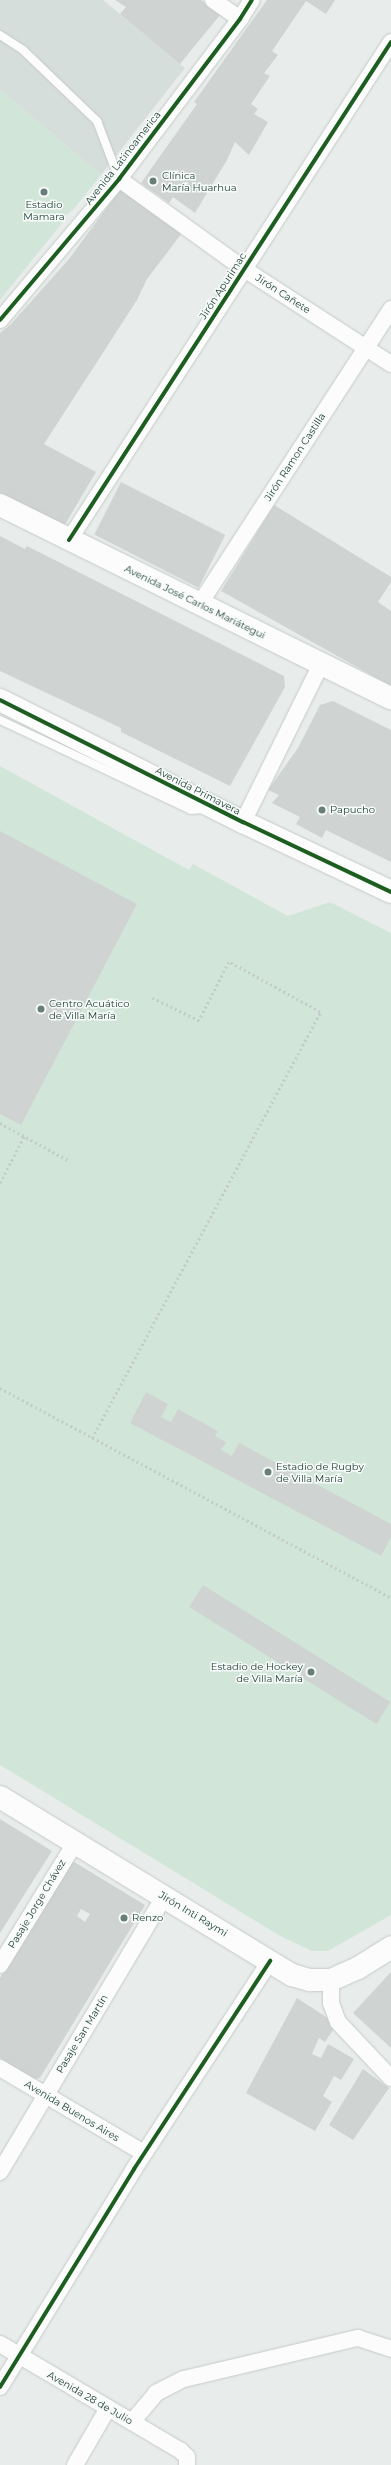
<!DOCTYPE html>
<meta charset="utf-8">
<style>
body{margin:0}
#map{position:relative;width:391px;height:2465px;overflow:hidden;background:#e8edeb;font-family:Montserrat,sans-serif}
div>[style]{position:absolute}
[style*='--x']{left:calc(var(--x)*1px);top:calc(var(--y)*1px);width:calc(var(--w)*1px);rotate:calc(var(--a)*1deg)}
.built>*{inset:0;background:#d6dedb}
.green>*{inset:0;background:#d1e6d8}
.building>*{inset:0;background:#cfd4d2;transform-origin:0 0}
.path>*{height:2.5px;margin-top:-1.25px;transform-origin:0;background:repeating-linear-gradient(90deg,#c3ccca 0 2px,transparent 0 5px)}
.roads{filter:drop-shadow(0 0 1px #c5cac8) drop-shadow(0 0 1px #c5cac8)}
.lane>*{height:8px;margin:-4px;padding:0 4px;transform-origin:4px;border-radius:4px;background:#fcfcfc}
.street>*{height:16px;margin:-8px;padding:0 8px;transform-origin:8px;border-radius:8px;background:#fcfcfc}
.secondary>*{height:22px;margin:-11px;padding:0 11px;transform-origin:11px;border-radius:11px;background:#fcfcfc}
.cycleway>*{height:4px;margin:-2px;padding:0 2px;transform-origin:2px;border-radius:2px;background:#1b5e20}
.dots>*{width:11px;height:11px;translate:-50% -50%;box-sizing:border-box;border:2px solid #f7fbf9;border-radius:50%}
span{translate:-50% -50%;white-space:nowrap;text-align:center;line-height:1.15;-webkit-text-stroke:3px #f7fbf9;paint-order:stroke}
.street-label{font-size:10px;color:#24423a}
.poi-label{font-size:10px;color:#24423a}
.left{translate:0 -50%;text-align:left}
.right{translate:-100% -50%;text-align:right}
</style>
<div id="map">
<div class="built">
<i style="clip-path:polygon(0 0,103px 0,185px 68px,101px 175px,0 90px)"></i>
</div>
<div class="green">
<i style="clip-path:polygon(0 90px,101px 175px,73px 210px,59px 220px,62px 223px,0 300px)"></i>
<i style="clip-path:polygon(0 766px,189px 870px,193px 864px,288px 916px,330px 902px,391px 933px,391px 1915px,328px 1951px,312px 1951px,282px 1937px,0 1765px)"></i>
</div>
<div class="building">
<i style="clip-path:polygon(115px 0,201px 0,220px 15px,180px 64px,120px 14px,126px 7px)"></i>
<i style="clip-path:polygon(267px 0,335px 0,326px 14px,306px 1px,272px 51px,278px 55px,264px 73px,270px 76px,251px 104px,258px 109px,254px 114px,268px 122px,249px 155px,235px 142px,227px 160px,195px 213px,173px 197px,169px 203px,141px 183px,197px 104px,194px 102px)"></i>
<i style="clip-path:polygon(122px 187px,182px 233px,147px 279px,137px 300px,44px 444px,96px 472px,63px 528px,0 494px,0 333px,11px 324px,69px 259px)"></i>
<i style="left:121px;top:482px;width:117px;height:59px;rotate:27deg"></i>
<i style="clip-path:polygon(274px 505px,391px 577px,391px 582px,378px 602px,391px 611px,391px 686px,221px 591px)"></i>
<i style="clip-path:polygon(0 536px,25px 549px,27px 546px,284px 676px,285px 687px,230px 786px,121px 732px,121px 728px,0 671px)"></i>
<i style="clip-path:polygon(333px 701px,391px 730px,391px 862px,326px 830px,322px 838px,296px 824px,300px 817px,272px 803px,279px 795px,268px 790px,298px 748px,320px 705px)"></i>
<i style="clip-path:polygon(0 831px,137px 904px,21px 1125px,0 1114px)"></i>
<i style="clip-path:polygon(146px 1392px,168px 1404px,161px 1417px,171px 1422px,178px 1409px,218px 1431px,215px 1436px,226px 1442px,221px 1450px,232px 1456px,239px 1443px,391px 1524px,391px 1537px,381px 1556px,130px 1423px)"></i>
<i style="left:203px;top:1585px;width:221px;height:26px;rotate:32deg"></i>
<i style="clip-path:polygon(0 1819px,52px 1851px,0 1933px)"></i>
<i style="clip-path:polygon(evenodd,71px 1860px,145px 1905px,40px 2078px,32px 2079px,0 2058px,0 1978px,71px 1860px,81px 1909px,90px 1914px,85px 1922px,77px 1916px,81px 1909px)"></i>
<i style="clip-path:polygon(391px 1972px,391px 2048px,353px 2013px)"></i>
<i style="clip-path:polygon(297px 1998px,337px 2024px,325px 2042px,319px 2038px,312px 2054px,321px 2058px,328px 2044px,354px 2059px,341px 2080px,334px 2076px,323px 2096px,332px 2102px,315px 2131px,246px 2093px)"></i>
<i style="clip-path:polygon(363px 2069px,389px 2088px,353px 2140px,329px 2125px)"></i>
</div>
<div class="path">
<i style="--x:0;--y:1123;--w:77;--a:28.6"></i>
<i style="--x:0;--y:1183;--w:53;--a:-62.9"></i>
<i style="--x:0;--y:1388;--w:444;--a:28.2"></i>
<i style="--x:92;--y:1438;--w:483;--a:-61.8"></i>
<i style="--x:320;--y:1012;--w:104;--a:-151.2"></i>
<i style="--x:229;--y:962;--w:66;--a:117"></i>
<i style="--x:199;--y:1021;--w:52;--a:-153.9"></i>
</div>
<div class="roads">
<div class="lane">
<i style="--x:0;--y:35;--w:27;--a:33"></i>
<i style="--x:23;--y:50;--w:103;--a:43.8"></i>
<i style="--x:97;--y:121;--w:62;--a:69.2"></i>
<i style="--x:0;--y:720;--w:211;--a:25.2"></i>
<i style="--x:191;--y:810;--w:12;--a:-5"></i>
</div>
<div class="street">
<i style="--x:213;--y:0;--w:33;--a:35"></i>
<i style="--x:119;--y:179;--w:154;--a:35.8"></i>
<i style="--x:244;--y:269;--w:175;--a:32.9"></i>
<i style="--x:0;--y:320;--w:185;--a:-49.8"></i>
<i style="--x:119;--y:179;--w:201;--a:-52.9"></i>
<i style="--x:240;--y:19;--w:22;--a:-58"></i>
<i style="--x:69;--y:540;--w:593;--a:-57.11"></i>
<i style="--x:199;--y:605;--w:353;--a:-57"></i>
<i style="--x:243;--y:822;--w:176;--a:-63.7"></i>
<i style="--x:0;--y:1965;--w:143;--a:-58.4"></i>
<i style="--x:331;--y:1980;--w:23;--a:90"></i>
<i style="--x:331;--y:2003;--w:20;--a:70"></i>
<i style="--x:338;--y:2022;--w:77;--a:46.6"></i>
<i style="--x:0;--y:2068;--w:167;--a:30.6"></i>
<i style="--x:0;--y:2172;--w:320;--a:-59.2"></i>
<i style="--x:0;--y:2344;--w:210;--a:30.6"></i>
<i style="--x:181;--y:2451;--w:8;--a:45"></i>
<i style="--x:187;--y:2457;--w:8;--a:90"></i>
<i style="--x:0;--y:2387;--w:256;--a:-58.4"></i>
<i style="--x:134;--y:2169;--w:249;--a:-56.8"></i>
<i style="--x:132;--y:2422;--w:38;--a:-50"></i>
<i style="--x:156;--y:2393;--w:31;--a:-27"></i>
<i style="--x:184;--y:2379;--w:179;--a:-13.3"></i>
<i style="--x:358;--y:2338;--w:35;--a:18"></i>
<i style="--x:75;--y:2465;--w:66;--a:-59.9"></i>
</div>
<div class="secondary">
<i style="--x:0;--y:505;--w:436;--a:26.3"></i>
<i style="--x:0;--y:700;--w:272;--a:26.7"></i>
<i style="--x:243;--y:822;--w:164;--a:25.3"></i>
<i style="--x:0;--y:1797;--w:342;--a:31.4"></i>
<i style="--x:292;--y:1975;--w:19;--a:16"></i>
<i style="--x:310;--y:1980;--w:21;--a:0"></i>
<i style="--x:331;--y:1980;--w:30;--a:-24"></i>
<i style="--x:358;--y:1968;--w:39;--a:-32"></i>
</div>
</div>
<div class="cycleway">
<i style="--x:0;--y:320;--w:185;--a:-49.8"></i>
<i style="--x:119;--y:179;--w:201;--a:-52.9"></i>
<i style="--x:240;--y:19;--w:22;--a:-58"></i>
<i style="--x:69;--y:540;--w:593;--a:-57.11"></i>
<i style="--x:0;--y:700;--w:272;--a:26.7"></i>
<i style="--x:243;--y:822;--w:164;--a:25.3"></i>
<i style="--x:0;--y:2387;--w:256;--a:-58.4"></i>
<i style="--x:134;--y:2169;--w:249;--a:-56.8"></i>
</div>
<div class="dots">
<i style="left:153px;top:181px;background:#697e78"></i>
<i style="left:44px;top:192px;background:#697e78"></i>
<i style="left:322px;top:810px;background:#697e78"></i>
<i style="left:41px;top:1009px;background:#697e78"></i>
<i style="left:268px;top:1472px;background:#697e78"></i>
<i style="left:311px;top:1672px;background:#697e78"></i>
<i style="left:124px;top:1918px;background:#697e78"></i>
</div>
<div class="street-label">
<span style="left:123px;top:158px;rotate:-52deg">Avenida Latinoamerica</span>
<span style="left:223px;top:286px;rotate:-57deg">Jirón Apurimac</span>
<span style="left:283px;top:294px;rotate:33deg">Jirón Cañete</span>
<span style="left:295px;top:457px;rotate:-57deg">Jirón Ramon Castilla</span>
<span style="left:195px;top:602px;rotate:26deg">Avenida José Carlos Mariátegui</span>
<span style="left:198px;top:791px;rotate:27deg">Avenida Primavera</span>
<span style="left:37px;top:1904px;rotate:-59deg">Pasaje Jorge Chávez</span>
<span style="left:193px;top:1914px;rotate:31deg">Jirón Inti Raymi</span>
<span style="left:82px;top:2034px;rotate:-59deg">Pasaje San Martín</span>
<span style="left:72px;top:2111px;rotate:31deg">Avenida Buenos Aires</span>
<span style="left:90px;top:2398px;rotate:30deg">Avenida 28 de Julio</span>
</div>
<div class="poi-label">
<span class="left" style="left:162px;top:181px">Clínica<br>María Huarhua</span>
<span style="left:44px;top:210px">Estadio<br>Mamara</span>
<span class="left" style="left:330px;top:810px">Papucho</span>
<span class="left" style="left:49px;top:1009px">Centro Acuático<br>de Villa María</span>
<span class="left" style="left:276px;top:1472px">Estadio de Rugby<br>de Villa María</span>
<span class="right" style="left:303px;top:1672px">Estadio de Hockey<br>de Villa María</span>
<span class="left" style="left:132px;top:1918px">Renzo</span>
</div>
</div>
